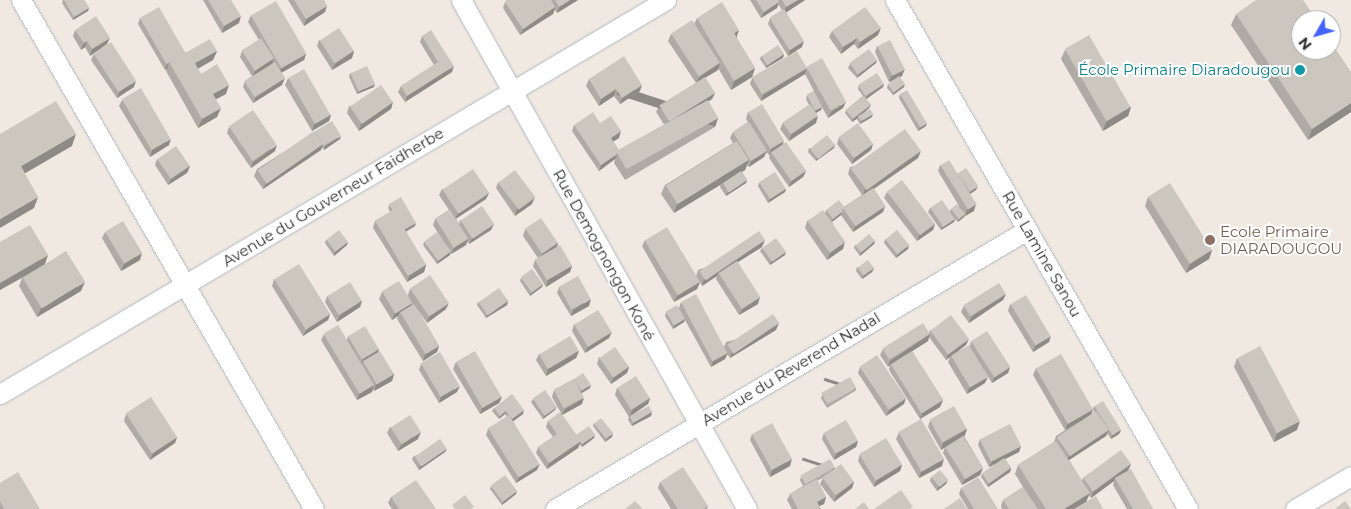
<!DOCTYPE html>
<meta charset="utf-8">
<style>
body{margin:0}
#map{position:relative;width:1351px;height:509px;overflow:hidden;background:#efe9e1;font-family:Montserrat,sans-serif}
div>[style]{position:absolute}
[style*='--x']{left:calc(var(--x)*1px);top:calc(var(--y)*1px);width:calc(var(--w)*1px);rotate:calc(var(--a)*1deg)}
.roads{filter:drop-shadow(0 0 1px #b4b7c1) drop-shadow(0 0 1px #b4b7c1)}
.street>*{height:19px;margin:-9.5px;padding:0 9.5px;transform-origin:9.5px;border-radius:9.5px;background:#fff}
.wall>*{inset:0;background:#afaba4}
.shaded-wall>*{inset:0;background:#8e8b86;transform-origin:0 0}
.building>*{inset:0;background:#cbc7bf;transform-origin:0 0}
.dots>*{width:14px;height:14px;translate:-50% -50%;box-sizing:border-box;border:2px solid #fff;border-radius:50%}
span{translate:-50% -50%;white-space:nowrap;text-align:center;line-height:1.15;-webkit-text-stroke:4px #fff;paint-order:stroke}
.culture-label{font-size:15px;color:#0d838f}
.right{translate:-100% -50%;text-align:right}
.street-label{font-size:15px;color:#2e2e2e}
.education-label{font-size:15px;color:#785e54}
.left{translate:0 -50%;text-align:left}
.north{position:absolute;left:1291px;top:10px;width:50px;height:50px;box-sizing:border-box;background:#fff;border:1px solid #ababab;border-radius:50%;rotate:232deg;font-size:14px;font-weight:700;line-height:20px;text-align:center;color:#2e2e2e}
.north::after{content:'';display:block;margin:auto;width:18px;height:22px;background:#4264fb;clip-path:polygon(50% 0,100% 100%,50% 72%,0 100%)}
</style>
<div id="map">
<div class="roads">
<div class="street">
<i style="--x:21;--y:0;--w:587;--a:60.07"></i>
<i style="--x:461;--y:0;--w:584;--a:60.67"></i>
<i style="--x:895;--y:0;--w:587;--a:60.07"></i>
<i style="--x:0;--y:394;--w:774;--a:-30.61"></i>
<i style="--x:555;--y:509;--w:548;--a:-30.59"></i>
<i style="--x:1295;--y:509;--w:65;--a:-30.5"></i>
</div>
</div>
<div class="wall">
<i style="clip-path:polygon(62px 0,84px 0,89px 8px,88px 11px,73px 20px,62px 3px,63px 1px)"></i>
<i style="clip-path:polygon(203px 0,231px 0,239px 23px,222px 33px)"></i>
<i style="clip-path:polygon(288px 0,324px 0,325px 12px,304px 26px)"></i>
<i style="clip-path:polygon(507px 0,578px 0,557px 13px,555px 10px,553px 14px,520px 35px,503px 8px,505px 2px)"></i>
<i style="clip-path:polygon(750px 0,805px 0,786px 12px,802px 47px,788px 56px,768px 24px,770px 18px,782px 10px,778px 4px,777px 8px,761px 18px)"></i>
<i style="clip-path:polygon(1236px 14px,1351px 72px,1351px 112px,1308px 140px,1231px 25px)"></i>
<i style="clip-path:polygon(251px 15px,306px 54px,304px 60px,281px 73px,282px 85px,253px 103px,243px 87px,245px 81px,252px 76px,240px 57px,242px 51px,259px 40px,248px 22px)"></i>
<i style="clip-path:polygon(140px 18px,186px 53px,217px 51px,213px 60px,198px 69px,201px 74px,226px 94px,216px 99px,217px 117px,198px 128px,166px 71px,167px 69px,165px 70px,138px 24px)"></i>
<i style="clip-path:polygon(697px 18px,736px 37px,755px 68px,752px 77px,731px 90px,718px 68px,718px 70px,705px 78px,715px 93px,712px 99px,708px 102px,718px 118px,715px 127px,625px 180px,614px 163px,615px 159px,599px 171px,572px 131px,574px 125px,600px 123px,619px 138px,613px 141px,620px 152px,665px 126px,656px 112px,659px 106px,696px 83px,668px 41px,671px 34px,694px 24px)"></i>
<i style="clip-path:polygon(75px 30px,107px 44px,90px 56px,85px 47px,81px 50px,73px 36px)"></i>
<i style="clip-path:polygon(832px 31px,878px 35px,858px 49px,854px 44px,841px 54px,829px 37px)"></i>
<i style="clip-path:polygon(422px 36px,452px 72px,405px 102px,398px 92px,401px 86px,434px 65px,420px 42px)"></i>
<i style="clip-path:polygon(319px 40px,354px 51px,352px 58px,332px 70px,317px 46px)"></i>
<i style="clip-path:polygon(877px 46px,902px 76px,900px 77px,904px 87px,893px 95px,887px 88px,888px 84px,896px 79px,889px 82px,875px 52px)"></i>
<i style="clip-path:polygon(1065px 50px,1131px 107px,1128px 116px,1103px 131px,1061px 59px)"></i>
<i style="clip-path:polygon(94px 54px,134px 87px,117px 98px,91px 60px)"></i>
<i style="clip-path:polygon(784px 54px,783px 58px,766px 68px,760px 59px,761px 56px)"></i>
<i style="clip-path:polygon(877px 60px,876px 63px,857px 78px,848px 68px,850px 64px)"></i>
<i style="clip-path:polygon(807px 68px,805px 74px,761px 101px,750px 84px,752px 78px)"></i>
<i style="clip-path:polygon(807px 68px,843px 108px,828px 118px,822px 107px,821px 110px,816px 113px,816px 123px,789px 141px,780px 129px,783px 123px,809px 105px,806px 99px,807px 95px,814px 91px,805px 74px)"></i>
<i style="clip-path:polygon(350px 73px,374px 87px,357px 94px,349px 77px)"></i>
<i style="clip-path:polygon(288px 78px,331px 115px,329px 121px,312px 131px,285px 85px)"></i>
<i style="clip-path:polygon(589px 79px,640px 91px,620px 104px,614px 96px,599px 106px,586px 86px)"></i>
<i style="clip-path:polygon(884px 84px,883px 87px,866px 99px,871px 105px,869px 108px,865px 112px,872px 117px,860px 124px,857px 119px,858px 118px,852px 122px,845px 113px,846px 110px,863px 96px,858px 89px,859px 85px)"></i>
<i style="clip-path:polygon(900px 94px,926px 126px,918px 131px,899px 98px)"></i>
<i style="clip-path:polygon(122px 100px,169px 145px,150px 157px,119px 106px)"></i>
<i style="clip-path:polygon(393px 102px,391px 109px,359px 131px,347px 113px,349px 106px)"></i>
<i style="clip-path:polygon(748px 112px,783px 144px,806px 171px,803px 177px,789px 187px,769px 158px,770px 154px,769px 155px,766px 152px,764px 157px,749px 167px,747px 165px,745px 170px,742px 172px,747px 180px,746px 183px,726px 196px,720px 187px,721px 184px,674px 213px,661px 194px,665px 185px,733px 143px,730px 138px,733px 132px,748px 122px,746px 119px)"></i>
<i style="clip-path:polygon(229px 127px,275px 151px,251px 168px,227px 133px)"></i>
<i style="clip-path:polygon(315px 132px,340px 139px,324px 150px,322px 147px,321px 150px,263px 189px,254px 176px,257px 169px)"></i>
<i style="clip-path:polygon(839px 137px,873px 144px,871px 150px,852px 164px,837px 144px)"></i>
<i style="clip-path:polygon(809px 148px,834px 148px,816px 161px,808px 152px)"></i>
<i style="clip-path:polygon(918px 158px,874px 189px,885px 206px,883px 212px,853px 232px,841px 215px,832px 222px,843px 249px,827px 260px,805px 228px,807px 221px,825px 213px,826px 210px,844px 207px,862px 195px,848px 174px,850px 167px)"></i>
<i style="clip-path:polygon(157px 159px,190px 166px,187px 173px,168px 185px,155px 165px)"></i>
<i style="clip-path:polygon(940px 165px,957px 173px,976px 190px,970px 194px,974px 211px,965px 216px,964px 217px,958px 222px,955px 219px,954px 222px,941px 230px,928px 212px,930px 208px,950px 211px,951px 209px,959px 206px,938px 171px)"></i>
<i style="clip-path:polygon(498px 182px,532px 204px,515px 216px,496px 188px)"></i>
<i style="clip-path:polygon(759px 183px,786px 189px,785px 192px,768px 203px,758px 186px)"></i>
<i style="clip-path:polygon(442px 189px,489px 193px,486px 199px,456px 219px,459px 224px,460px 220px,494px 224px,491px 230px,469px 244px,467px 241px,466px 245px,451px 254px,450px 252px,450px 255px,437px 264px,423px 245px,424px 242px,443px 241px,433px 225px,435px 219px,449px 210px,439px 195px)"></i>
<i style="clip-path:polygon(887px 192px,935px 224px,933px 230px,917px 241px,884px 198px)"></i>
<i style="clip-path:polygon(1148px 197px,1212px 250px,1209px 259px,1186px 273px,1145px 206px)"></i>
<i style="clip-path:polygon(389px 205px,415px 226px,406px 232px,426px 265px,424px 272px,407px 282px,373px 228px,375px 221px,390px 212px,388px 208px)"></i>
<i style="clip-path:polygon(525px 229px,558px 243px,557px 247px,572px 266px,570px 272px,546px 287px,533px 266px,535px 260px,538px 258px,523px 236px)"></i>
<i style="clip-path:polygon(105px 232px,140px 260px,121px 271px,102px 238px)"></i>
<i style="clip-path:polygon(885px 239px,908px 249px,896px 258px,884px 243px)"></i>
<i style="clip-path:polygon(326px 240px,348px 242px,347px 245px,334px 256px,325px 243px)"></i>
<i style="clip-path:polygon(645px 240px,696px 276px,698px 270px,762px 247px,738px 262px,758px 304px,739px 315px,716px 279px,717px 276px,702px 286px,700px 282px,697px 289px,674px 302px,642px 246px)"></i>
<i style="clip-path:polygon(875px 241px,874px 244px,860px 256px,854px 248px,855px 245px)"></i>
<i style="clip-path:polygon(0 242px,45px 264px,81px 291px,37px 317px,19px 286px,22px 278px,0 290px)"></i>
<i style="clip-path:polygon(762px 248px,785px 255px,770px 265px,760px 251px)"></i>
<i style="clip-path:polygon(857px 267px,874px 268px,872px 272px,862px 279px,856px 271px)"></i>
<i style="clip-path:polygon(521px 278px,543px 284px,542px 287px,530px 296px,520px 281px)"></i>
<i style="clip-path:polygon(274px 279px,330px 314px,328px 320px,303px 336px,272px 286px)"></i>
<i style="clip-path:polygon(559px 287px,589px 306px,571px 316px,557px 293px)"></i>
<i style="clip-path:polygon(410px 289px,446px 309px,427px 323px,416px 307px,439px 346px,437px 352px,423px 361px,397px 319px,398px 316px,392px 320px,379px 299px,382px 292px,408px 295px)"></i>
<i style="clip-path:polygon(1006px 294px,1003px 300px,969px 323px,961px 312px,964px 306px)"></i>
<i style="clip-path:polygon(327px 296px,362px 301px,360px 307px,337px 322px,325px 302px)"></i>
<i style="clip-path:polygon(508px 301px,507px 305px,486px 318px,477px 305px,478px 302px)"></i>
<i style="clip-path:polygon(681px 302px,724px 347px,726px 342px,776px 330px,730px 358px,727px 354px,725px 359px,711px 367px,685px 320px,684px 322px,673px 329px,665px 316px,666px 312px,679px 308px)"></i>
<i style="clip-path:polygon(1010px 304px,1049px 342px,1033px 352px,1008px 311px)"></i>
<i style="clip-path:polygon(574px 324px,609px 338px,585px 353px,572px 331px)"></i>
<i style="clip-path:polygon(930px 330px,966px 345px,958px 351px,970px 346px,971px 341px,1010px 367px,1008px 373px,992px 383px,984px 370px,985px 383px,967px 394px,948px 362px,950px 357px,946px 360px,929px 337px,928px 341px,912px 351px,943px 400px,940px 407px,920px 419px,889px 370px,890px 365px,888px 367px,880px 355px,883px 349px,929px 333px)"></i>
<i style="clip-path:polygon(324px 334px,347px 340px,348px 336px,379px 349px,378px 352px,394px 374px,392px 381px,374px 391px,373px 389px,372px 392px,357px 400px,321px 340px)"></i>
<i style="clip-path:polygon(579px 351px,576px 358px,546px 376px,536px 360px,539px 354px)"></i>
<i style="clip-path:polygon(599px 357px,629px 367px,627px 373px,611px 384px,597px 364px)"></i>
<i style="clip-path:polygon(1237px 358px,1297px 430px,1274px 442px,1234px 367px)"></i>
<i style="clip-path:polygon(456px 362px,502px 397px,499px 403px,480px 414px,453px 369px)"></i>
<i style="clip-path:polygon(421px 364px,457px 392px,439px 403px,419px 370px)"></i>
<i style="clip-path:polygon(860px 367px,904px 404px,886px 416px,858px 373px)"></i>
<i style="clip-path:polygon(1036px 368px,1093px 409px,1091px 414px,1094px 412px,1093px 409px,1094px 406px,1121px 430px,1119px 434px,1111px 439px,1107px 433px,1106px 436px,1069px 460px,1082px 481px,1083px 478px,1131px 464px,1128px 471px,1153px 509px,1127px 509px,1113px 485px,1114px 481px,1091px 498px,1089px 495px,1086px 501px,1103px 509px,1002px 509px,1001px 506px,1003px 500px,1023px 487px,1015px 474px,1018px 465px,1054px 442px,1056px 436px,1076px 423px,1065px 430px,1033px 375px)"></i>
<i style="clip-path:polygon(574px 379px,590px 388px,582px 393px,582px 404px,562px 415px,576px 435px,594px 438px,582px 447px,579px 444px,578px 448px,547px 469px,536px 453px,538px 447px,553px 437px,546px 427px,548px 421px,561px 413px,552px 397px,554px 390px)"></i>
<i style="clip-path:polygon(617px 388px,650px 398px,648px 404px,632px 415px,652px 412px,651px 416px,632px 426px,628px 420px,629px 417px,615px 395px)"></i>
<i style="clip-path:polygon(856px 388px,855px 391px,827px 408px,821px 398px,822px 395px)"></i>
<i style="clip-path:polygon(533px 399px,555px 410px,543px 419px,531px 402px)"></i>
<i style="clip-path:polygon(494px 408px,523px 414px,513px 421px,537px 470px,516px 483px,486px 435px,488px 429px,507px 417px,505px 414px,499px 419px,492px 411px)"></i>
<i style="clip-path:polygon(126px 414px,177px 437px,175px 443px,150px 460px,124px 421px)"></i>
<i style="clip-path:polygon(930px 420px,967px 429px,965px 435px,964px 436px,983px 468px,980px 475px,962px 485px,943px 453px,945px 447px,941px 450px,928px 427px)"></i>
<i style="clip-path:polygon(594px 423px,612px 437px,605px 442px,593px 426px)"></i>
<i style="clip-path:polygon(390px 427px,418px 439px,398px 451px,387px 433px)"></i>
<i style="clip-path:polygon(899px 432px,942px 466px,919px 478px,896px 439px)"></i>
<i style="clip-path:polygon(824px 433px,858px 441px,856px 447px,834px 460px,822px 439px)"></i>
<i style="clip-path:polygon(752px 434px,790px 466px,770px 477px,750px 440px)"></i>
<i style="clip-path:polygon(980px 439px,1021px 446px,1019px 452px,1005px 459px,1011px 468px,1010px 472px,988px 487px,981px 477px,982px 474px,997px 463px,989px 467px,978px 445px)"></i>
<i style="clip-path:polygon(447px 449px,445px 452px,419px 470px,412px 459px,414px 456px)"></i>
<i style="clip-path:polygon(860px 454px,902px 465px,900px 471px,874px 487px,858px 461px)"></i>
<i style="clip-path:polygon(835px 468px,834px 469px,854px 482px,852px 488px,834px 502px,820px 484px,823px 478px,824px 477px,817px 481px,826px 497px,824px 504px,819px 506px,821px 509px,792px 509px,787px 500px,790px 494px,803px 486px,800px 480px,801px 477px)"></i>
<i style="clip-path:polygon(931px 477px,946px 484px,937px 491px,930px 481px)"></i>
<i style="clip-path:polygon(660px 482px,708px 506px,707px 509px,671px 509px,658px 488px)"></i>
<i style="clip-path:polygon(0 483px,40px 509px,0 509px)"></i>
<i style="clip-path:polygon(491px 486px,516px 494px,502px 505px,490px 489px)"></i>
<i style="clip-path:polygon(961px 488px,998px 509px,968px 509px,959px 494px)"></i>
<i style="clip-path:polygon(391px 497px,436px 509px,392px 509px,388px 503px)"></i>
</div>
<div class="shaded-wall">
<i style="clip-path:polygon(570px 0,578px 0,557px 13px,559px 7px)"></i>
<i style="clip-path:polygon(798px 0,805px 0,784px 14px,786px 7px)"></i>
<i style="clip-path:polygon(779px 2px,777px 8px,761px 18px,764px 12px)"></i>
<i style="clip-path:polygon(327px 6px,325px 12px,304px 26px,306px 19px)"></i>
<i style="clip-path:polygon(555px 7px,553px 14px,520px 35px,523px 29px)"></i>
<i style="clip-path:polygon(89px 8px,88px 11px,73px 20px,74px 17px)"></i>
<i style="clip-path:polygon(241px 16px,239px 23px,222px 33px,224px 26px)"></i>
<i style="clip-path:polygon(881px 28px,878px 35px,858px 49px,860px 42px)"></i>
<i style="clip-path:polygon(739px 30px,736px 39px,734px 33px)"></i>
<i style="clip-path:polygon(110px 38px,107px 44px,90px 56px,92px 49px)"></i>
<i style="clip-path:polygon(857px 38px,854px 44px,841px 54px,843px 47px)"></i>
<i style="clip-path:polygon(87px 41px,85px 47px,81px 50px,84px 43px)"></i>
<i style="clip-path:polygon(804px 41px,802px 47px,788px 56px,790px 49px)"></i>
<i style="clip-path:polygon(217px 51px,213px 60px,191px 72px,195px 63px)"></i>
<i style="clip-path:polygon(354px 51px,352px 58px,332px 70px,335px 64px)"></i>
<i style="clip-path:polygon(306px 54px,304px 60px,279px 74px,281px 68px)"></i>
<i style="clip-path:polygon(784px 54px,783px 58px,766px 68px,767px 65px)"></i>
<i style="clip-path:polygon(274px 58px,272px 64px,253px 77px,255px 71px)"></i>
<i style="clip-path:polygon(877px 60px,876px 63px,857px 78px,858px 75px)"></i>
<i style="clip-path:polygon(169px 62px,167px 69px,165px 70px,167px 64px)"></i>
<i style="clip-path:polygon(720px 63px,718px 70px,696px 83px,699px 77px)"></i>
<i style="clip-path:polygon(454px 66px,452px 72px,405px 102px,407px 96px)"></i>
<i style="clip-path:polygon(755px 68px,752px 77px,731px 90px,734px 81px)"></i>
<i style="clip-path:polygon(807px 68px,805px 74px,761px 101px,763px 95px)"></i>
<i style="clip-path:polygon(905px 69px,902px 76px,889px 82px,891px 76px)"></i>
<i style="clip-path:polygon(285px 78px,282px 85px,253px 103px,256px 97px)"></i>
<i style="clip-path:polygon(136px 81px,134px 87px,117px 98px,119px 92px)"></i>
<i style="clip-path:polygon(375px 84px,374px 87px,357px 94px,359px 91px)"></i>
<i style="clip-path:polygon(884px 84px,883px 87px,865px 100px,867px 96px)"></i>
<i style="clip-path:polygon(905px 84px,904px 87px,893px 95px,894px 92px)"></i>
<i style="clip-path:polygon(229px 85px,226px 94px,209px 103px,213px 94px)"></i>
<i style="clip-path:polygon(642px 85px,640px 91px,620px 104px,622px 98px)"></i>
<i style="clip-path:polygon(616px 89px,614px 96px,599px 106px,601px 99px)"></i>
<i style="clip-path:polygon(715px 93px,712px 99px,666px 128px,668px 121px)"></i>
<i style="clip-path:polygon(393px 102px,391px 109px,359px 131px,361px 124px)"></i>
<i style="clip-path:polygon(846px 102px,843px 108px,828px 118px,831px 112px)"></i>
<i style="clip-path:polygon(1351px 103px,1351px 112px,1308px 140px,1312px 129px)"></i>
<i style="clip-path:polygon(871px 105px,869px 108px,859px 117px,858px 116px,858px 118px,852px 122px,853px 119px)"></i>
<i style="clip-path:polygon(822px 107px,821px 110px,814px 114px,815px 110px)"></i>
<i style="clip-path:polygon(1131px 107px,1128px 116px,1103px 131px,1106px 122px)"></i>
<i style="clip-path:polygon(221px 108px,217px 117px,198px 128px,202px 119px)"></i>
<i style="clip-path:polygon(873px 114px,872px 117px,860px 124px,861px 121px)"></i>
<i style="clip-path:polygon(331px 115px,329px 121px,312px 131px,314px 124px)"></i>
<i style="clip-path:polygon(818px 116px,816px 123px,789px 141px,791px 135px)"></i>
<i style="left:718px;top:118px;width:9px;height:104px;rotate:108deg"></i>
<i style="clip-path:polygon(927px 123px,926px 126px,918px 131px,920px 127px)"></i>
<i style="clip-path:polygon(621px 131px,619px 138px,608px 145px,611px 138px)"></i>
<i style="clip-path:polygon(76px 134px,72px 146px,17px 178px,21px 166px)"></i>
<i style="clip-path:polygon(341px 136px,340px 139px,324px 150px,325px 146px)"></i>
<i style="clip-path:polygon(171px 139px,169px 145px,150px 157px,152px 150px)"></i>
<i style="clip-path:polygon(784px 141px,782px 147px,771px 152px,770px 154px,769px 155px,771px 149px)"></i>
<i style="clip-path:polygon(323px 144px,321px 150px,263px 189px,266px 183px)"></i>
<i style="clip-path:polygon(873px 144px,871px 150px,852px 164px,854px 158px)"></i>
<i style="clip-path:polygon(277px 145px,275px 151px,251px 168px,253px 162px)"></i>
<i style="clip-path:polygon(835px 145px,834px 148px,816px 161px,817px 158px)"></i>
<i style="clip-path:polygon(767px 151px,764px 157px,749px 167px,751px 161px)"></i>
<i style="clip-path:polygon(921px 151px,918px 158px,863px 196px,865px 189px)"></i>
<i style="clip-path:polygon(618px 154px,615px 159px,599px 171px,601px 165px)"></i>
<i style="clip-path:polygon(749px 160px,745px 170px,674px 213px,677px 204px)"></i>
<i style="clip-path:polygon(190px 166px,187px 173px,168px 185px,171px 179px)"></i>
<i style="clip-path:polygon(806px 171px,803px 177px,789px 187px,791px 181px)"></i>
<i style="clip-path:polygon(747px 180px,746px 183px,726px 196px,727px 193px)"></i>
<i style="clip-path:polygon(978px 186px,976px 190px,968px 195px,969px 192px)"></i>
<i style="clip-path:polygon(786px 189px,785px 192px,768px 203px,770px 199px)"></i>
<i style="clip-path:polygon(489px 193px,486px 199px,455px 219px,458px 213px)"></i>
<i style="clip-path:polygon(38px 197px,34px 208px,0 228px,0 219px)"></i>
<i style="clip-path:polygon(535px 197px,532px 204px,515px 216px,517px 209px)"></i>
<i style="clip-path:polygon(976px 204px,974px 211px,965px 216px,967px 210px)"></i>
<i style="clip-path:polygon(885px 206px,883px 212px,853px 232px,855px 226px)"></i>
<i style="clip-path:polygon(842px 212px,841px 215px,832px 222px,833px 219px)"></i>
<i style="clip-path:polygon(965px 214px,964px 217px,958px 222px,959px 219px)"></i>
<i style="clip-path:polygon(955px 219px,954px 222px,941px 230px,942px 227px)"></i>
<i style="clip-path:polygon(416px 223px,415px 226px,403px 233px,404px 230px)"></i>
<i style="clip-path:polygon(494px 224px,491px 230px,469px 244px,472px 238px)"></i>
<i style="clip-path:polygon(935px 224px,933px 230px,917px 241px,919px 235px)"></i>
<i style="clip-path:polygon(468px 239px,466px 245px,451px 254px,454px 248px)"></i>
<i style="clip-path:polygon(765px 240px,762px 247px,719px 274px,718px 273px,717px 276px,702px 286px,704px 279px)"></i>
<i style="clip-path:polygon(875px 241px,874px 244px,860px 256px,861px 252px)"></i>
<i style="clip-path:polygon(348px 242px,347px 245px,334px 256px,335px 252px)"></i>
<i style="clip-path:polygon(845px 242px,843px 249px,827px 260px,830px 253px)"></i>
<i style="clip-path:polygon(558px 243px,556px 250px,540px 260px,542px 254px)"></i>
<i style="clip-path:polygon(909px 245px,908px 249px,896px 258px,897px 255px)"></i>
<i style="clip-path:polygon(1212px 250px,1209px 259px,1186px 273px,1190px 264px)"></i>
<i style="clip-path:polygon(451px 251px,450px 255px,437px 264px,438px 261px)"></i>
<i style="clip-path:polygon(786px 252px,785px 255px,770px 265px,771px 262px)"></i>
<i style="clip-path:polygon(142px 253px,140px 260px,121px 271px,124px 264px)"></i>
<i style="clip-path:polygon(48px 255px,45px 264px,0 290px,0 283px)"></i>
<i style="clip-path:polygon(426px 265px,424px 272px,407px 282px,409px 276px)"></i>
<i style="clip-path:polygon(572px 266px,570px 272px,546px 287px,548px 280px)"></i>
<i style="clip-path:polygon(874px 268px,872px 272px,862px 279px,863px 276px)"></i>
<i style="clip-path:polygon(85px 282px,81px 291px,37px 317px,41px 308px)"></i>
<i style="clip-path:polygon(700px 282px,697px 289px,674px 302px,677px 296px)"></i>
<i style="clip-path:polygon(543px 284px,542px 287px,530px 296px,531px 293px)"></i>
<i style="clip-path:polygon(1006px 294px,1003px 300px,969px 323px,971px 317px)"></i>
<i style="clip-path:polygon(760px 297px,758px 304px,739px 315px,742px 309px)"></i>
<i style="clip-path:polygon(591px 299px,589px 306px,571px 316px,573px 310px)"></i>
<i style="clip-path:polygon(362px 301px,360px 307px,337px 322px,340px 315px)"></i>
<i style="clip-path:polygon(508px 301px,507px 305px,486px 318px,487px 315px)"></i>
<i style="clip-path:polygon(412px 303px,410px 309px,400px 312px,398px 316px,392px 320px,395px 313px)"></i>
<i style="clip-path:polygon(449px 303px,446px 309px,427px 323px,429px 316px)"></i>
<i style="clip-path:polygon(330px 314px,328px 320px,303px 336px,306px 330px)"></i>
<i style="clip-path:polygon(685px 319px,684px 322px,673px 329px,674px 326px)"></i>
<i style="clip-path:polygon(779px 323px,776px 330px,730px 358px,732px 352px)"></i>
<i style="clip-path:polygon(612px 332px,609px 338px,585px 353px,588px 346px)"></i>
<i style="clip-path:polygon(930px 334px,928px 341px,891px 365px,891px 364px,888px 367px,890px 361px)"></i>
<i style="clip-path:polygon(1051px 336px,1049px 342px,1033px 352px,1035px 346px)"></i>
<i style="clip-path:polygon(969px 339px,966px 345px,951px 356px,950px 357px,946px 360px,948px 354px)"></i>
<i style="clip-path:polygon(439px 346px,437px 352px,423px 361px,425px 354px)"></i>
<i style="clip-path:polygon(379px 349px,377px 356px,363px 361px,361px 365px,360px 366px,363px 359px)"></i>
<i style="clip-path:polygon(579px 351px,576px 358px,546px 376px,548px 369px)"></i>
<i style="clip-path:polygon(728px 353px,725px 359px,711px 367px,713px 361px)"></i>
<i style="clip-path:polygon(629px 367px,627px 373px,611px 384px,613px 378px)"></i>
<i style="clip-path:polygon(1010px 367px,1008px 373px,992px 383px,994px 377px)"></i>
<i style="clip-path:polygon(394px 374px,392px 381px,374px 391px,376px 384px)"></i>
<i style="clip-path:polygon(988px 377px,985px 383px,967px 394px,969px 388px)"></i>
<i style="clip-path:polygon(374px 385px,372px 392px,357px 400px,359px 394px)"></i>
<i style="clip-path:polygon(591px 385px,590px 388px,580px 394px,581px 391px)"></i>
<i style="clip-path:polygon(460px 386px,457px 392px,439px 403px,441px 397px)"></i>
<i style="left:856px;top:388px;width:3px;height:33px;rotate:108deg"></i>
<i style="clip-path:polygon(502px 397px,499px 403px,480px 414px,482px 408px)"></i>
<i style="clip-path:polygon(584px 398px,582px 404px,562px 415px,565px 409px)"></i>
<i style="clip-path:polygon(650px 398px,648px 404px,629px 417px,632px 410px)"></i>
<i style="clip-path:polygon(906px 398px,904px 404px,886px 416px,889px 410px)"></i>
<i style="clip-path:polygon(943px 400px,940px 407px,920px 419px,922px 413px)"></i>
<i style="clip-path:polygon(557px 407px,555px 410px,543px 419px,544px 416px)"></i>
<i style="clip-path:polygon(1093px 409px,1091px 415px,1065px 430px,1068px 423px)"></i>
<i style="clip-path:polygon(524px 410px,523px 414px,511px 423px,512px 419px)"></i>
<i style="clip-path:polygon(506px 411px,505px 414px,499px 419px,500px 416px)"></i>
<i style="clip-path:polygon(652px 412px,651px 416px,632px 426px,633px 423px)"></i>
<i style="clip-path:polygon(1300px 421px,1297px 430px,1274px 442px,1277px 433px)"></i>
<i style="clip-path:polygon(967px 429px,965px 435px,941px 450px,943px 443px)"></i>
<i style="clip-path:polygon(1109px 430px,1106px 436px,1066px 462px,1069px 456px)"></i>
<i style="clip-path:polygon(1121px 430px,1119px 434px,1111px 439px,1112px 435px)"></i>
<i style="clip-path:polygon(421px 432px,418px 439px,398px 451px,401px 445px)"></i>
<i style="clip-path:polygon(613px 433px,612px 437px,605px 442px,607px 439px)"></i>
<i style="clip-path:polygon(595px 435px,594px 438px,582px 447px,583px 444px)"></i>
<i style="clip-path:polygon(177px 437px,175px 443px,150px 460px,153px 453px)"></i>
<i style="clip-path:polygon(581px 441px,578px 448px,547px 469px,549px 463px)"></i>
<i style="clip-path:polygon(858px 441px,856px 447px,834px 460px,836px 453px)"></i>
<i style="clip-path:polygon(1021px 446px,1019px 452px,989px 467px,992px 461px)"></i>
<i style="clip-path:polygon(447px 449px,445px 452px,419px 470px,420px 466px)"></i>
<i style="clip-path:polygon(792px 459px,790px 466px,770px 477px,772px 470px)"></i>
<i style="clip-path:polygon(944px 459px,942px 466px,919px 478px,921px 472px)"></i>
<i style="clip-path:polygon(540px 464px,537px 470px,516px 483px,519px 477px)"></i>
<i style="clip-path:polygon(1131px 464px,1128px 471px,1115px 478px,1114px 481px,1091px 498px,1093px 492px)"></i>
<i style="clip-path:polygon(902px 465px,900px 471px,874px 487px,876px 481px)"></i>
<i style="left:835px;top:468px;width:3px;height:34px;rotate:108deg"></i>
<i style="clip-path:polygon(983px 468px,980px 475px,962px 485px,965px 479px)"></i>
<i style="clip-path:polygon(1011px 468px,1010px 472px,988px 487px,989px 484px)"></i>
<i style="clip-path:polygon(948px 480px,946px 484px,937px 491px,938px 487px)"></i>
<i style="clip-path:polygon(854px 482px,852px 488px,834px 502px,836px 496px)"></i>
<i style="clip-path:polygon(517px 491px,516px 494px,502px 505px,503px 502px)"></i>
<i style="clip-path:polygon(1090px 493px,1086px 502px,1075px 509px,1064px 509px)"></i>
<i style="clip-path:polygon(826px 497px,824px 504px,815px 508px,817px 502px)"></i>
</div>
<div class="building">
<i style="clip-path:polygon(64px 0,84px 0,89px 8px,74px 17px)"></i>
<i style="clip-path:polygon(208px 0,231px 0,241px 16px,224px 26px)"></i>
<i style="clip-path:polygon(294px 0,324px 0,327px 6px,306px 19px)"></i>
<i style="clip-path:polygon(507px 0,551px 0,555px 7px,523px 29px,505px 2px)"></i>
<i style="clip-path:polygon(555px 0,570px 0,559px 7px)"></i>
<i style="clip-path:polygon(756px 0,778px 0,779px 2px,764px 12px)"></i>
<i style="clip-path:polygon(782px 0,798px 0,786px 7px)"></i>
<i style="clip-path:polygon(1256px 0,1303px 0,1317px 20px,1301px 20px,1301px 50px,1331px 50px,1331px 42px,1351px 72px,1351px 103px,1312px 129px,1236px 14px)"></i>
<i style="left:276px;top:1px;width:61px;height:29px;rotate:60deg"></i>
<i style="clip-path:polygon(722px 2px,739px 30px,734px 33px,755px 68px,734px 81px,697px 18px)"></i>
<i style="left:159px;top:7px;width:53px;height:22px;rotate:60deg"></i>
<i style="clip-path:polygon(865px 7px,881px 28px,860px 42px,857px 38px,843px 47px,832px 31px)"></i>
<i style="left:784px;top:9px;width:38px;height:17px;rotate:58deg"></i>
<i style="clip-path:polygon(96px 16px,110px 38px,92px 49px,87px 41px,84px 43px,75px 30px)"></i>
<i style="left:692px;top:20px;width:51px;height:25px;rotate:57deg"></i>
<i style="left:339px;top:28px;width:27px;height:23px;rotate:57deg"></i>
<i style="clip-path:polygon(431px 30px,454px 66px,407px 96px,401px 86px,438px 62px,422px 36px)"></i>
<i style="left:1089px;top:35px;width:83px;height:28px;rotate:60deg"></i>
<i style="left:261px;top:38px;width:24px;height:23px;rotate:57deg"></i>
<i style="clip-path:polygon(210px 39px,217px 51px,195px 63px,201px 74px,217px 64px,229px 85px,213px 94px,221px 108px,202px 119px,169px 62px)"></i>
<i style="left:890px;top:40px;width:33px;height:14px;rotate:63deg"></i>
<i style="left:111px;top:42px;width:46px;height:21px;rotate:57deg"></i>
<i style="left:778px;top:45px;width:11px;height:20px;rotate:56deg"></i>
<i style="left:869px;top:49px;width:14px;height:24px;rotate:54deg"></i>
<i style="left:797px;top:51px;width:20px;height:52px;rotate:60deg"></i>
<i style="clip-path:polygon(624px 56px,642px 85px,622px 98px,616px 89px,601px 99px,589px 79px)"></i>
<i style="left:822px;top:58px;width:50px;height:18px;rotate:61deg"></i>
<i style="left:275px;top:62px;width:19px;height:36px;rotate:58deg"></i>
<i style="left:367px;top:66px;width:20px;height:18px;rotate:66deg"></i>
<i style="left:304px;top:69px;width:53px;height:18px;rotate:60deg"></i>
<i style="left:877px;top:73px;width:13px;height:22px;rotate:58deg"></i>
<i style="left:899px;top:76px;width:10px;height:14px;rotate:53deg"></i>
<i style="left:705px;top:77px;width:19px;height:54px;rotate:58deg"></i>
<i style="left:381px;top:85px;width:21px;height:38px;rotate:55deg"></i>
<i style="left:141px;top:88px;width:59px;height:22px;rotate:60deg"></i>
<i style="left:907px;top:90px;width:39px;height:8px;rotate:59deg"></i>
<i style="left:814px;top:91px;width:18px;height:8px;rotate:63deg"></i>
<i style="left:864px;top:96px;width:11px;height:23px;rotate:52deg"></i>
<i style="left:708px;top:100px;width:21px;height:105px;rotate:61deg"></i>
<i style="clip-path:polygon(56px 101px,76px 134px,21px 166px,38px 197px,0 219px,0 134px)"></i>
<i style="left:762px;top:104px;width:43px;height:16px;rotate:59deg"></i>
<i style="left:810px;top:104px;width:14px;height:33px;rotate:56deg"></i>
<i style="left:870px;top:109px;width:6px;height:14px;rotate:59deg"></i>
<i style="left:253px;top:110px;width:42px;height:29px;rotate:56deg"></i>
<i style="clip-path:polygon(593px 112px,600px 123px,611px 116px,621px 131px,611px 138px,620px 152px,601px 165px,574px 125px)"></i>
<i style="left:332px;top:121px;width:17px;height:20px;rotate:59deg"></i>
<i style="left:749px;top:122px;width:34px;height:19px;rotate:58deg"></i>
<i style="left:858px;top:123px;width:26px;height:24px;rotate:54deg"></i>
<i style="left:905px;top:129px;width:27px;height:67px;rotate:54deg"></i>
<i style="left:314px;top:131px;width:16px;height:69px;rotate:55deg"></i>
<i style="left:827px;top:135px;width:13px;height:22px;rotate:51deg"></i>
<i style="left:737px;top:141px;width:22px;height:84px;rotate:58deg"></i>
<i style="left:786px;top:142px;width:35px;height:18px;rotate:55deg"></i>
<i style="left:176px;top:146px;width:24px;height:23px;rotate:55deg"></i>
<i style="left:949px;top:160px;width:52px;height:10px;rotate:58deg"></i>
<i style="left:966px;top:168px;width:22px;height:10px;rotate:56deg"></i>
<i style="left:473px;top:169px;width:29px;height:37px;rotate:56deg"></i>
<i style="left:515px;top:170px;width:34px;height:21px;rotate:53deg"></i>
<i style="left:741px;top:171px;width:11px;height:22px;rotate:56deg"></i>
<i style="left:775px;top:172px;width:20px;height:19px;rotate:57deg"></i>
<i style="left:902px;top:180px;width:55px;height:19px;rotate:53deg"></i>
<i style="left:1170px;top:183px;width:79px;height:26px;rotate:58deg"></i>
<i style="left:873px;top:188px;width:22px;height:36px;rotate:56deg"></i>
<i style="left:401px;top:197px;width:30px;height:14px;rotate:60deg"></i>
<i style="clip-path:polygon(839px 200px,844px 207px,842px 212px,833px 219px,826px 210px)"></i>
<i style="left:942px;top:200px;width:23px;height:14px;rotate:56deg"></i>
<i style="left:957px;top:204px;width:13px;height:8px;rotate:51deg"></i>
<i style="left:482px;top:206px;width:22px;height:26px;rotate:56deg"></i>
<i style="left:393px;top:210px;width:64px;height:21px;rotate:59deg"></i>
<i style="left:450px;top:210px;width:34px;height:17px;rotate:58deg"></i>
<i style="left:823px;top:210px;width:39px;height:19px;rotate:55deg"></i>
<i style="left:541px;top:218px;width:30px;height:19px;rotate:56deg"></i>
<i style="left:123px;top:221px;width:37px;height:21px;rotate:59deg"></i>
<i style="clip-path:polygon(30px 225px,48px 255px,0 283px,0 242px)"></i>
<i style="left:667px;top:227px;width:64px;height:26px;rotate:59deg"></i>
<i style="left:339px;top:230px;width:15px;height:16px;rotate:53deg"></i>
<i style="left:897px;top:230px;width:19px;height:15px;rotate:51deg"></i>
<i style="left:759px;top:231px;width:11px;height:72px;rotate:56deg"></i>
<i style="left:437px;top:232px;width:24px;height:16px;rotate:54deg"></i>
<i style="left:869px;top:234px;width:9px;height:18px;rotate:49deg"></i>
<i style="left:776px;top:238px;width:17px;height:17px;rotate:54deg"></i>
<i style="left:560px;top:245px;width:24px;height:29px;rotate:60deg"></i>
<i style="left:66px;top:251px;width:36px;height:51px;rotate:58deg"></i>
<i style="left:868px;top:260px;width:10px;height:13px;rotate:53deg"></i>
<i style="left:737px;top:261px;width:43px;height:22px;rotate:57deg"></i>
<i style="left:299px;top:264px;width:59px;height:29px;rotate:58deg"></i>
<i style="left:532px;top:269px;width:19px;height:14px;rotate:54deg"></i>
<i style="left:430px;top:275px;width:34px;height:24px;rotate:56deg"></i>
<i style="left:578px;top:276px;width:26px;height:22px;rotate:61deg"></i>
<i style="left:399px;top:281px;width:26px;height:20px;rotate:59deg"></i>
<i style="left:350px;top:282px;width:22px;height:27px;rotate:58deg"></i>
<i style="left:999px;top:283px;width:13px;height:42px;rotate:58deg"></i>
<i style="left:499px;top:288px;width:16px;height:25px;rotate:55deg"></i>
<i style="left:696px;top:294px;width:67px;height:17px;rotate:62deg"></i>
<i style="left:1026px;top:295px;width:48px;height:18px;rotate:59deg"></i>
<i style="left:414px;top:304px;width:49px;height:16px;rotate:59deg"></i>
<i style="left:677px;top:305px;width:16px;height:13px;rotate:60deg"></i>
<i style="left:598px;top:310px;width:26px;height:28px;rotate:58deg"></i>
<i style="left:773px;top:314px;width:11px;height:55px;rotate:56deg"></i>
<i style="left:951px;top:315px;width:30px;height:26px;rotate:53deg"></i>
<i style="left:923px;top:323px;width:13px;height:48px;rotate:58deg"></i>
<i style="left:338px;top:325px;width:70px;height:17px;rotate:59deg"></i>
<i style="left:365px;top:326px;width:27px;height:20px;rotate:59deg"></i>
<i style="left:987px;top:331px;width:43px;height:19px;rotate:57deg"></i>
<i style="left:570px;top:336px;width:17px;height:36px;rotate:59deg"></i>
<i style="left:969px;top:345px;width:37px;height:21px;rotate:59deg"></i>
<i style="left:1260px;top:346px;width:85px;height:26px;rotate:62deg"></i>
<i style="left:615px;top:347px;width:24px;height:19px;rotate:55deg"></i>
<i style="left:380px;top:351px;width:27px;height:20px;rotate:59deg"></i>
<i style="left:475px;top:351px;width:53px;height:22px;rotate:60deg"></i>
<i style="left:912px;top:351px;width:58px;height:25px;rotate:58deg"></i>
<i style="left:440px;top:352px;width:39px;height:22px;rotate:60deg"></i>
<i style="left:1061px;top:354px;width:64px;height:29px;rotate:60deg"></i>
<i style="left:877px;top:355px;width:52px;height:21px;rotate:56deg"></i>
<i style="left:583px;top:373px;width:14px;height:11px;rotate:56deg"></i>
<i style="left:636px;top:376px;width:26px;height:22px;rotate:58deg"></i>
<i style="left:850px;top:377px;width:13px;height:33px;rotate:61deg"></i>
<i style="left:574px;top:379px;width:21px;height:23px;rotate:62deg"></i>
<i style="left:545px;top:390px;width:21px;height:15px;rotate:55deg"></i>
<i style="clip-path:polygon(512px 394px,524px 410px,512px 419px,506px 411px,500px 416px,494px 408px)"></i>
<i style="left:151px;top:397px;width:48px;height:30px;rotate:57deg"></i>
<i style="left:1103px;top:401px;width:34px;height:10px;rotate:58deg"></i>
<i style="clip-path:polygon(649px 406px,652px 412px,633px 423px,630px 416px)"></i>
<i style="left:954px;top:406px;width:26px;height:28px;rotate:61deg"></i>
<i style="left:1096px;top:411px;width:23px;height:47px;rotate:56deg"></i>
<i style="clip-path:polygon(560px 412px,581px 441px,549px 463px,538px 447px,557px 434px,548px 421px)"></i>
<i style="left:410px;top:415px;width:20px;height:23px;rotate:57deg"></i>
<i style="left:509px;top:415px;width:58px;height:25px;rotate:58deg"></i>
<i style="left:601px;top:418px;width:19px;height:9px;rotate:51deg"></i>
<i style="left:921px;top:419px;width:46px;height:26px;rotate:60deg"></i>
<i style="left:846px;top:420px;width:24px;height:26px;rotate:60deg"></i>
<i style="left:772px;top:423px;width:41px;height:23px;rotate:61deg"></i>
<i style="left:1010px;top:424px;width:25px;height:34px;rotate:63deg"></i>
<i style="left:589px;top:426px;width:11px;height:16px;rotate:56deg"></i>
<i style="left:963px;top:436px;width:38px;height:21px;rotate:58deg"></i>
<i style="left:886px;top:438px;width:31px;height:31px;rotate:59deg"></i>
<i style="left:440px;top:439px;width:12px;height:31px;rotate:55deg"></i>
<i style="clip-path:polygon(1056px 441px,1090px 493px,1064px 509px,1046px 509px,1018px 465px)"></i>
<i style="left:1121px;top:450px;width:17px;height:47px;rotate:54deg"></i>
<i style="left:1004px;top:458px;width:12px;height:27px;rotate:55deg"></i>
<i style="left:830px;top:459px;width:10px;height:34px;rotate:61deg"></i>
<i style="left:841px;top:464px;width:22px;height:23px;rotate:54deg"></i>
<i style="clip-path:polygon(683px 467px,708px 506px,703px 509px,678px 509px,660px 482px)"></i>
<i style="clip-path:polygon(1131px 469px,1153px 509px,1133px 509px,1115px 478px)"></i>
<i style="left:940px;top:470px;width:13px;height:11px;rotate:51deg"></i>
<i style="clip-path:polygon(18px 472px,40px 509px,4px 509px,0 501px,0 483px)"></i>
<i style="left:505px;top:475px;width:20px;height:18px;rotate:53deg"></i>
<i style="clip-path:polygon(978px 477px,998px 509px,974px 509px,961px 488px)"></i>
<i style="clip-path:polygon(817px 479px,826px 497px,817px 502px,821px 509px,798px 509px,790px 494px)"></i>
<i style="clip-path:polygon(416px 480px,436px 509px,399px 509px,391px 497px)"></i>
<i style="clip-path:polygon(1023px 487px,1038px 509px,1009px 509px,1003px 500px)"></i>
<i style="clip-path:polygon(901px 490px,913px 507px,910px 509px,874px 509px)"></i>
<i style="clip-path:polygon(465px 495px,474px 507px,471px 509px,455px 509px,452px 505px)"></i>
<i style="clip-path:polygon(1096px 496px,1103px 509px,1074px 509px)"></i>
<i style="clip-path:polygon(960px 498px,967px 509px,944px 509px)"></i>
<i style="clip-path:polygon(635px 501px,642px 508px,641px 509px,625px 509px)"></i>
<i style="clip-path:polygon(1345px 501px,1351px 509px,1335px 509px)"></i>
<i style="clip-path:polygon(864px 502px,869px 509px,855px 509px)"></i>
</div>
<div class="dots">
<i style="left:1300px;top:70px;background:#0f9aa8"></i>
<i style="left:1210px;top:240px;background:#8d6e63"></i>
</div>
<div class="culture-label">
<span class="right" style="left:1290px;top:70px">École Primaire Diaradougou</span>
</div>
<div class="street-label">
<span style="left:333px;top:197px;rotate:-31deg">Avenue du Gouverneur Faidherbe</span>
<span style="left:1042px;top:254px;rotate:60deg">Rue Lamine Sanou</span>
<span style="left:604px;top:255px;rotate:61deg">Rue Demognongon Koné</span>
<span style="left:791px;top:369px;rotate:-31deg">Avenue du Reverend Nadal</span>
</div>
<div class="education-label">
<span class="left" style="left:1220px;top:240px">Ecole Primaire<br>DIARADOUGOU</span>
</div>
<div class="north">N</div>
</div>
